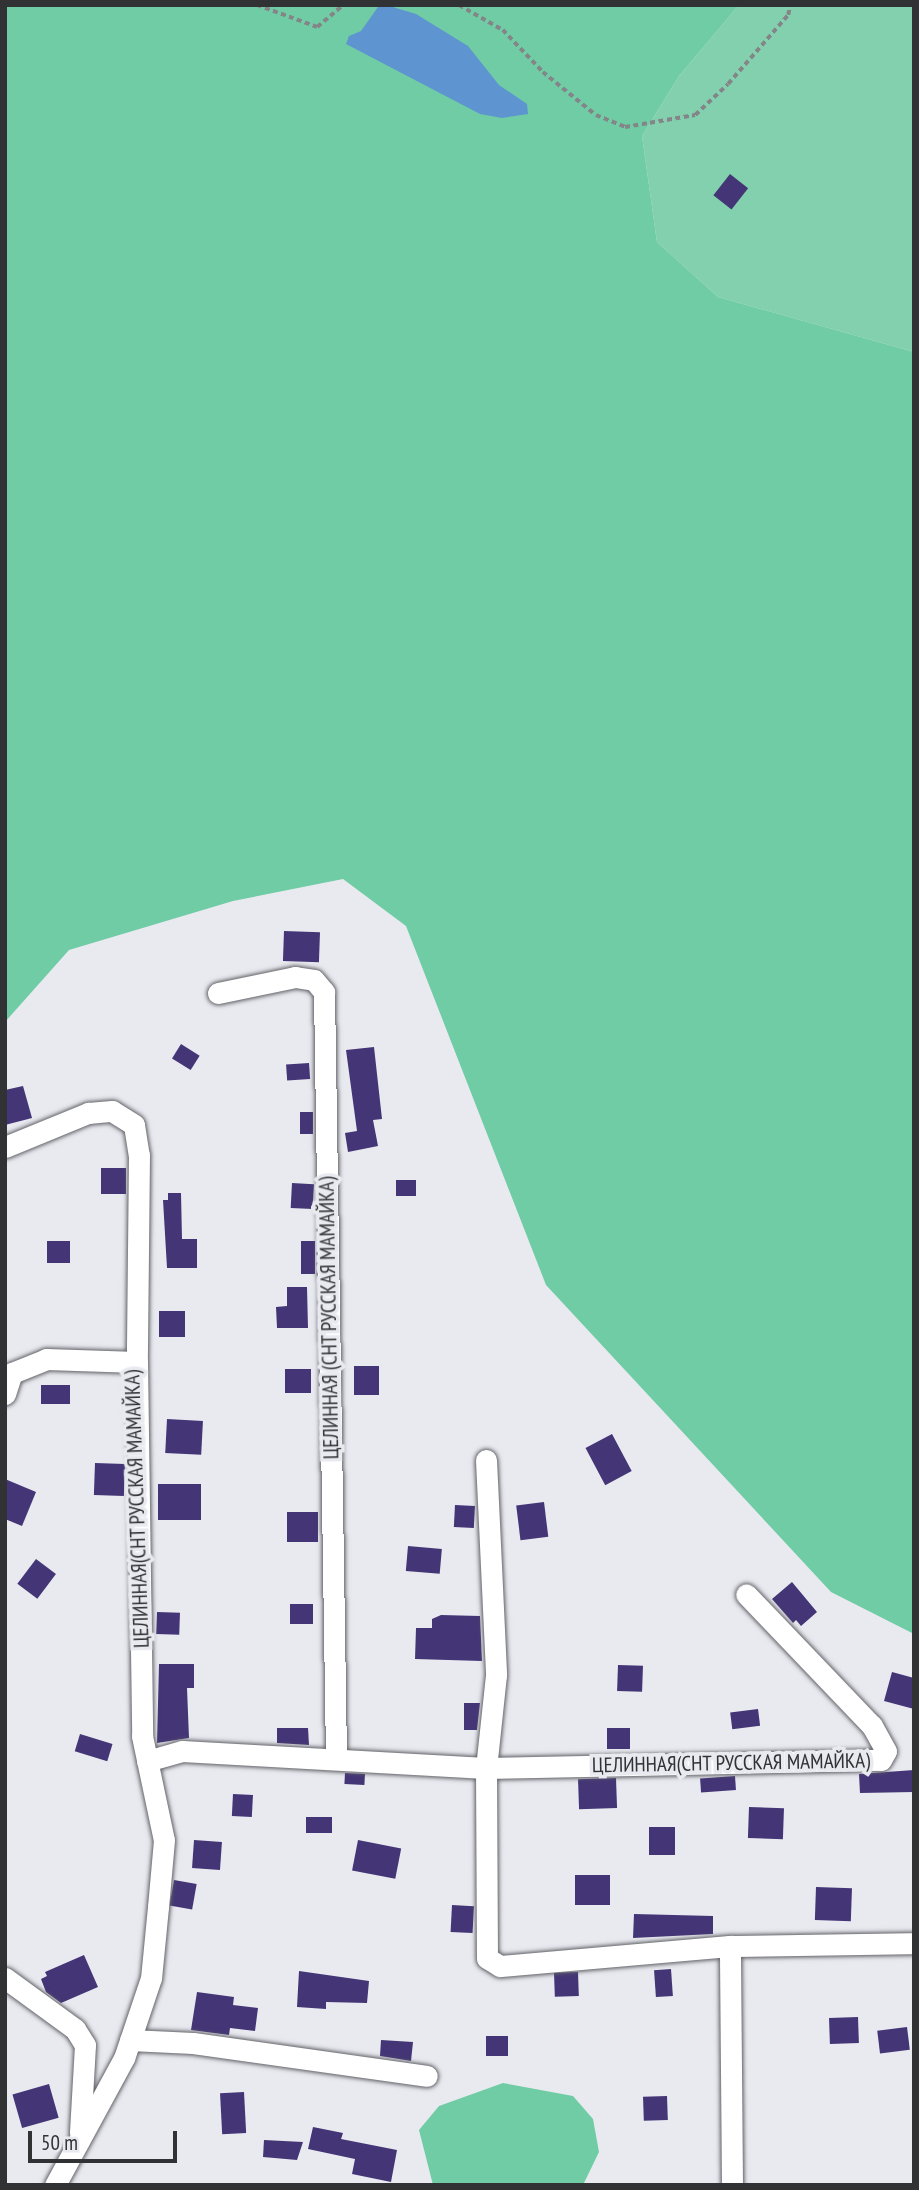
<!DOCTYPE html>
<meta charset="utf-8">
<style>
body{margin:0}
#map{position:relative;width:919px;height:2190px;overflow:hidden;background:#e9eaf0;font-family:"PT Sans Narrow",sans-serif}
div>[style]{position:absolute}
[style*='--x']{left:calc(var(--x)*1px);top:calc(var(--y)*1px);width:calc(var(--w)*1px);rotate:calc(var(--a)*1deg)}
.green>*{inset:0;background:#82d0ae}
.forest>*{inset:0;background:#70cca5}
.water>*{inset:0;background:#5e94cf}
.building>*{inset:0;background:#443576;transform-origin:0 0}
.path>*{height:3.5px;margin-top:-1.75px;transform-origin:0;background:repeating-linear-gradient(90deg,#848589 0 5px,transparent 0 8.5px)}
.roads{filter:drop-shadow(0 0 2px #626368) drop-shadow(0 0 2px #626368)}
.minor>*{height:21px;margin:-10.5px;padding:0 10.5px;transform-origin:10.5px;border-radius:10.5px;background:#fff}
span{translate:-50% -50%;white-space:nowrap;text-align:center;line-height:1.15;-webkit-text-stroke:7px #e9eaf0;paint-order:stroke}
.street-label{font-size:21px;color:#313234}
.frame{position:absolute;inset:0;border:7px solid #313234;pointer-events:none}
.scale{position:absolute;left:28px;top:2131px;width:149px;height:32px;box-sizing:border-box;border:4px solid #313234;border-top:0;padding-left:9px;font-size:21px;line-height:24px;white-space:nowrap;color:#313234;-webkit-text-stroke:5px #e9eaf0;paint-order:stroke}
</style>
<div id="map">
<div class="green">
<i style="clip-path:polygon(739px 5px,914px 5px,914px 352px,718px 297px,657px 242px,642px 136px,679px 76px)"></i>
</div>
<div class="forest">
<i style="clip-path:polygon(5px 5px,739px 5px,679px 76px,642px 136px,657px 242px,718px 297px,914px 352px,914px 1634px,831px 1592px,546px 1285px,406px 926px,343px 879px,233px 901px,69px 950px,5px 1022px)"></i>
<i style="clip-path:polygon(503px 2083px,573px 2096px,593px 2119px,599px 2152px,583px 2185px,433px 2185px,419px 2130px,439px 2106px)"></i>
</div>
<div class="water">
<i style="clip-path:polygon(386px 5px,416px 14px,468px 46px,499px 85px,527px 104px,528px 114px,502px 118px,480px 114px,346px 44px,349px 36px,361px 31px,378px 7px)"></i>
</div>
<div class="building">
<i style="left:730px;top:174px;width:23px;height:27px;rotate:38deg"></i>
<i style="left:284px;top:931px;width:36px;height:30px;rotate:2deg"></i>
<i style="left:181px;top:1044px;width:22px;height:17px;rotate:32deg"></i>
<i style="clip-path:polygon(374px 1047px,382px 1119px,373px 1120px,378px 1146px,348px 1152px,345px 1133px,357px 1131px,346px 1050px)"></i>
<i style="left:309px;top:1063px;width:16px;height:23px;rotate:86deg"></i>
<i style="clip-path:polygon(23px 1086px,32px 1118px,5px 1125px,5px 1090px)"></i>
<i style="left:300px;top:1112px;width:13px;height:22px"></i>
<i style="left:101px;top:1168px;width:25px;height:26px"></i>
<i style="left:396px;top:1180px;width:20px;height:16px"></i>
<i style="left:292px;top:1183px;width:22px;height:25px;rotate:3deg"></i>
<i style="clip-path:polygon(168px 1193px,181px 1193px,182px 1239px,197px 1239px,197px 1268px,167px 1268px,163px 1200px,168px 1200px)"></i>
<i style="left:70px;top:1241px;width:22px;height:23px;rotate:90deg"></i>
<i style="left:301px;top:1241px;width:14px;height:33px"></i>
<i style="clip-path:polygon(287px 1287px,307px 1287px,308px 1328px,277px 1328px,276px 1307px,287px 1306px)"></i>
<i style="left:159px;top:1311px;width:26px;height:26px"></i>
<i style="left:354px;top:1366px;width:25px;height:29px"></i>
<i style="left:285px;top:1369px;width:26px;height:24px"></i>
<i style="left:70px;top:1385px;width:19px;height:29px;rotate:90deg"></i>
<i style="left:167px;top:1419px;width:36px;height:34px;rotate:3deg"></i>
<i style="left:612px;top:1434px;width:42px;height:30px;rotate:62deg"></i>
<i style="left:95px;top:1463px;width:30px;height:32px;rotate:2deg"></i>
<i style="clip-path:polygon(5px 1479px,36px 1492px,22px 1526px,5px 1519px)"></i>
<i style="left:158px;top:1484px;width:43px;height:36px"></i>
<i style="left:544px;top:1502px;width:35px;height:28px;rotate:83deg"></i>
<i style="left:455px;top:1505px;width:20px;height:22px;rotate:3deg"></i>
<i style="left:287px;top:1512px;width:31px;height:30px"></i>
<i style="left:408px;top:1546px;width:34px;height:25px;rotate:5deg"></i>
<i style="left:36px;top:1559px;width:25px;height:31px;rotate:37deg"></i>
<i style="clip-path:polygon(792px 1582px,817px 1612px,801px 1626px,796px 1620px,793px 1623px,772px 1599px)"></i>
<i style="left:290px;top:1604px;width:23px;height:20px"></i>
<i style="left:157px;top:1612px;width:23px;height:22px;rotate:2deg"></i>
<i style="clip-path:polygon(441px 1615px,480px 1616px,482px 1661px,415px 1659px,416px 1628px,432px 1628px,432px 1619px)"></i>
<i style="clip-path:polygon(159px 1664px,194px 1664px,194px 1688px,187px 1688px,189px 1738px,157px 1743px)"></i>
<i style="left:618px;top:1665px;width:25px;height:26px;rotate:2deg"></i>
<i style="clip-path:polygon(892px 1672px,914px 1678px,914px 1709px,884px 1701px)"></i>
<i style="clip-path:polygon(464px 1703px,480px 1703px,477px 1730px,464px 1730px)"></i>
<i style="left:758px;top:1709px;width:17px;height:28px;rotate:83deg"></i>
<i style="clip-path:polygon(277px 1728px,308px 1728px,309px 1745px,277px 1743px)"></i>
<i style="left:607px;top:1728px;width:23px;height:21px"></i>
<i style="left:80px;top:1734px;width:34px;height:18px;rotate:17deg"></i>
<i style="clip-path:polygon(914px 1770px,914px 1792px,860px 1793px,859px 1774px)"></i>
<i style="left:345px;top:1773px;width:20px;height:11px;rotate:3deg"></i>
<i style="left:735px;top:1776px;width:14px;height:35px;rotate:86deg"></i>
<i style="left:616px;top:1778px;width:30px;height:38px;rotate:88deg"></i>
<i style="left:233px;top:1794px;width:20px;height:22px;rotate:3deg"></i>
<i style="left:749px;top:1807px;width:35px;height:31px;rotate:2deg"></i>
<i style="left:306px;top:1817px;width:26px;height:16px"></i>
<i style="left:649px;top:1827px;width:26px;height:28px"></i>
<i style="left:194px;top:1840px;width:28px;height:28px;rotate:4deg"></i>
<i style="left:358px;top:1840px;width:44px;height:31px;rotate:11deg"></i>
<i style="left:575px;top:1875px;width:35px;height:30px"></i>
<i style="left:174px;top:1880px;width:23px;height:26px;rotate:10deg"></i>
<i style="left:816px;top:1887px;width:36px;height:33px;rotate:2deg"></i>
<i style="left:452px;top:1905px;width:22px;height:27px;rotate:3deg"></i>
<i style="clip-path:polygon(634px 1914px,713px 1916px,713px 1934px,633px 1938px)"></i>
<i style="clip-path:polygon(84px 1955px,98px 1987px,61px 2003px,46px 1992px,41px 1979px,47px 1976px,45px 1972px)"></i>
<i style="left:671px;top:1969px;width:27px;height:17px;rotate:86deg"></i>
<i style="clip-path:polygon(299px 1971px,369px 1981px,367px 2003px,326px 2002px,326px 2009px,297px 2007px)"></i>
<i style="left:578px;top:1972px;width:24px;height:24px;rotate:88deg"></i>
<i style="clip-path:polygon(197px 1992px,234px 1997px,233px 2005px,258px 2008px,255px 2031px,230px 2028px,229px 2035px,191px 2030px)"></i>
<i style="left:858px;top:2017px;width:26px;height:29px;rotate:88deg"></i>
<i style="left:907px;top:2027px;width:23px;height:30px;rotate:83deg"></i>
<i style="left:486px;top:2036px;width:22px;height:20px"></i>
<i style="clip-path:polygon(381px 2040px,413px 2042px,411px 2061px,380px 2056px)"></i>
<i style="left:49px;top:2084px;width:35px;height:38px;rotate:74deg"></i>
<i style="left:244px;top:2092px;width:41px;height:24px;rotate:87deg"></i>
<i style="left:667px;top:2096px;width:24px;height:24px;rotate:88deg"></i>
<i style="clip-path:polygon(313px 2127px,343px 2133px,341px 2139px,397px 2150px,391px 2182px,352px 2174px,355px 2159px,308px 2149px)"></i>
<i style="clip-path:polygon(264px 2140px,303px 2142px,297px 2160px,263px 2157px)"></i>
</div>
<div class="path">
<i style="--x:257;--y:5;--w:64;--a:20.1"></i>
<i style="--x:317;--y:27;--w:34;--a:-40"></i>
<i style="--x:459;--y:5;--w:51;--a:29.6"></i>
<i style="--x:503;--y:30;--w:58;--a:46.4"></i>
<i style="--x:543;--y:72;--w:68;--a:39.1"></i>
<i style="--x:596;--y:115;--w:31;--a:22"></i>
<i style="--x:625;--y:127;--w:71;--a:-9.7"></i>
<i style="--x:695;--y:115;--w:45;--a:-43.2"></i>
<i style="--x:728;--y:84;--w:91;--a:-49"></i>
<i style="--x:788;--y:15;--w:10;--a:-79"></i>
</div>
<div class="roads">
<div class="minor">
<i style="--x:218;--y:993;--w:79;--a:-11.7"></i>
<i style="--x:295;--y:977;--w:19;--a:9"></i>
<i style="--x:314;--y:980;--w:16;--a:50"></i>
<i style="--x:324;--y:992;--w:767;--a:89.1"></i>
<i style="--x:5;--y:1147;--w:90;--a:-22.3"></i>
<i style="--x:88;--y:1113;--w:24;--a:-5"></i>
<i style="--x:112;--y:1111;--w:26;--a:32"></i>
<i style="--x:134;--y:1125;--w:30;--a:81"></i>
<i style="--x:139;--y:1155;--w:207;--a:90.6"></i>
<i style="--x:137;--y:1362;--w:374;--a:89.2"></i>
<i style="--x:142;--y:1736;--w:106;--a:78.1"></i>
<i style="--x:164;--y:1840;--w:67;--a:95.1"></i>
<i style="--x:158;--y:1907;--w:71;--a:95.6"></i>
<i style="--x:151;--y:1978;--w:84;--a:108.6"></i>
<i style="--x:124;--y:2058;--w:145;--a:118.5"></i>
<i style="--x:5;--y:1394;--w:22;--a:-72"></i>
<i style="--x:12;--y:1373;--w:37;--a:-22"></i>
<i style="--x:46;--y:1359;--w:91;--a:1.9"></i>
<i style="--x:486;--y:1460;--w:215;--a:87.3"></i>
<i style="--x:496;--y:1675;--w:94;--a:96.1"></i>
<i style="--x:486;--y:1768;--w:395;--a:-1.2"></i>
<i style="--x:881;--y:1760;--w:10;--a:-61"></i>
<i style="--x:886;--y:1751;--w:29;--a:-119"></i>
<i style="--x:872;--y:1726;--w:182;--a:-133.7"></i>
<i style="--x:147;--y:1761;--w:36;--a:-16"></i>
<i style="--x:182;--y:1751;--w:304;--a:3.2"></i>
<i style="--x:486;--y:1768;--w:190;--a:89.7"></i>
<i style="--x:487;--y:1958;--w:15;--a:32"></i>
<i style="--x:500;--y:1966;--w:231;--a:-5"></i>
<i style="--x:5;--y:1978;--w:87;--a:36.1"></i>
<i style="--x:75;--y:2029;--w:19;--a:58"></i>
<i style="--x:85;--y:2045;--w:88;--a:93.3"></i>
<i style="--x:130;--y:2040;--w:63;--a:2.7"></i>
<i style="--x:193;--y:2043;--w:236;--a:8"></i>
<i style="--x:732;--y:2185;--w:239;--a:-90.5"></i>
<i style="--x:730;--y:1946;--w:184;--a:-0.9"></i>
</div>
</div>
<div class="street-label">
<span style="left:329px;top:1318px;rotate:-91deg">ЦЕЛИННАЯ (СНТ РУССКАЯ МАМАЙКА)</span>
<span style="left:137px;top:1509px;rotate:-92deg">ЦЕЛИННАЯ(СНТ РУССКАЯ МАМАЙКА)</span>
<span style="left:731px;top:1763px;rotate:-1deg">ЦЕЛИННАЯ(СНТ РУССКАЯ МАМАЙКА)</span>
</div>
<div class="frame"></div>
<div class="scale">50 m</div>
</div>
